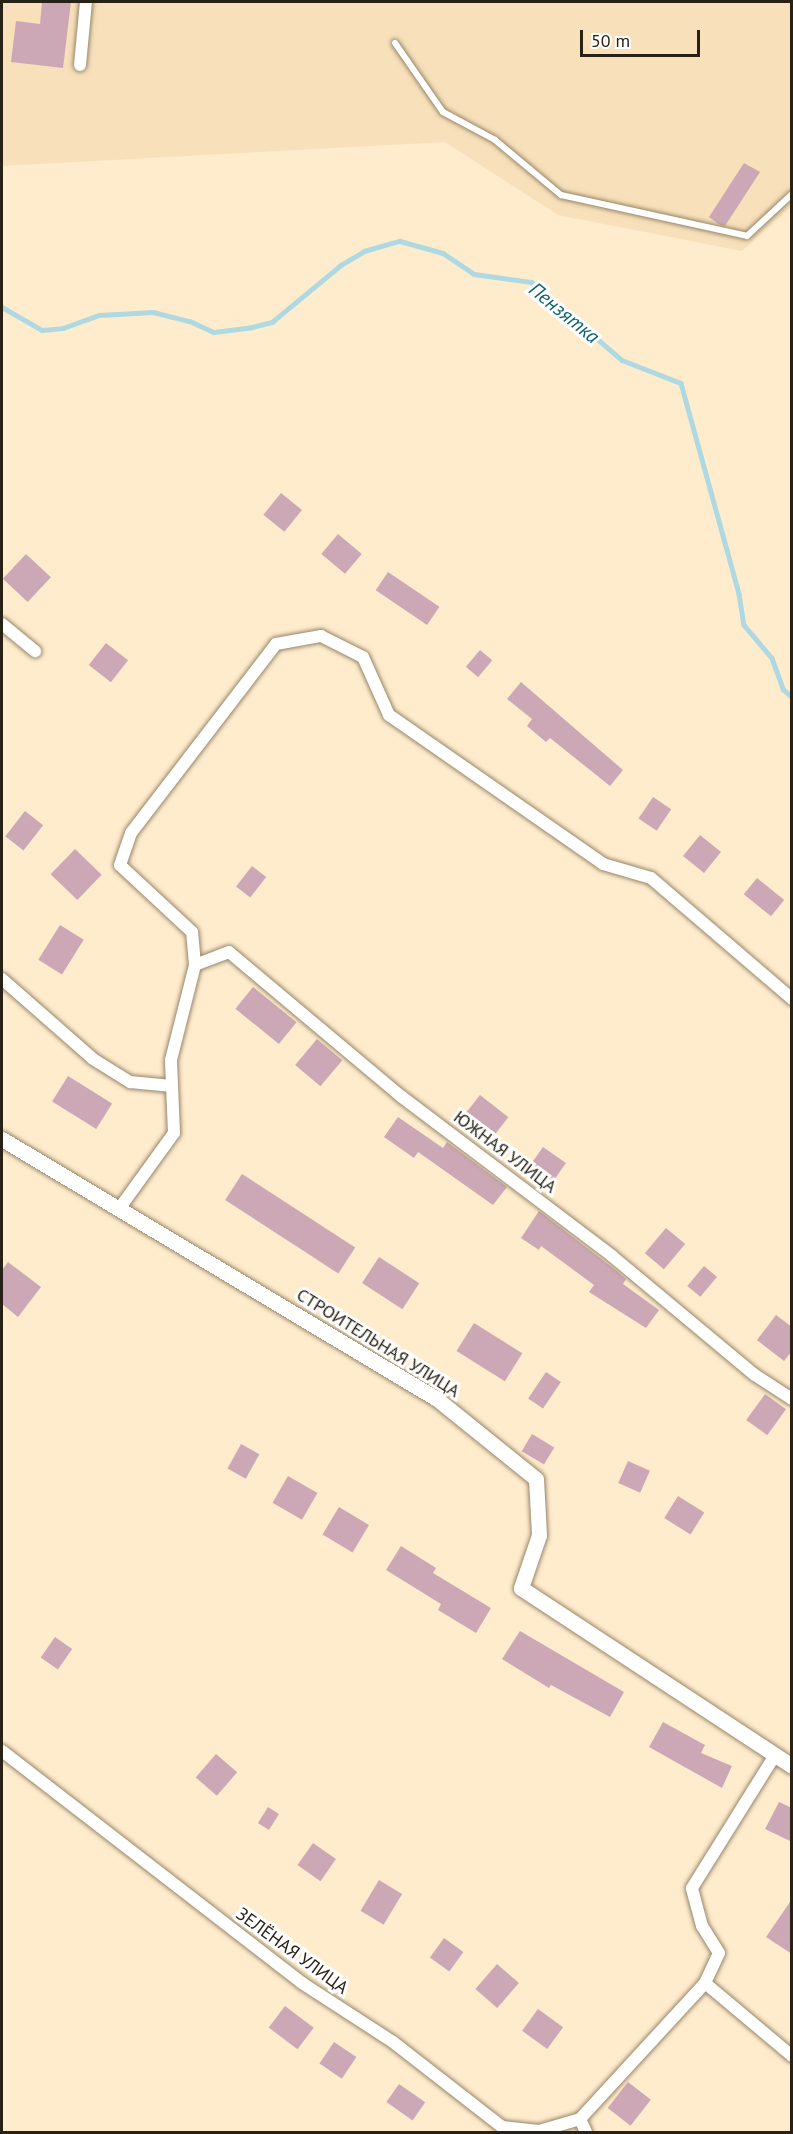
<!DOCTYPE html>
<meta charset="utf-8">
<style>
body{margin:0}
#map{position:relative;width:793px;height:2134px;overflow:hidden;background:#ffeccd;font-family:"PT Sans",sans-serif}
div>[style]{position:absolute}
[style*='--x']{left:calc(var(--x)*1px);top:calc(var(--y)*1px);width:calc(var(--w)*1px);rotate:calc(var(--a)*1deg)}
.built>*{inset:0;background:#f7e0ba}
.stream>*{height:4.5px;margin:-2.25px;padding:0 2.25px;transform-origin:2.25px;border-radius:2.25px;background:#aed9e2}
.building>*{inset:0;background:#cca8b6;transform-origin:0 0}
.roads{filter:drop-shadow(0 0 2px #978669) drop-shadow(0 0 2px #978669)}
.service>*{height:6px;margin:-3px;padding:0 3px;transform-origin:3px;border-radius:3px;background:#fff}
.minor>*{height:12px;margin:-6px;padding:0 6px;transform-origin:6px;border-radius:6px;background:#fff}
.tertiary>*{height:15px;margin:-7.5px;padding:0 7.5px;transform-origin:7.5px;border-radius:7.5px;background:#fff}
span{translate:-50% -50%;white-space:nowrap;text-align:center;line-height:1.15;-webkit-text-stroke:6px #fff;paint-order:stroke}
.street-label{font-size:18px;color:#282115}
.water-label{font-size:20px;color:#0d6371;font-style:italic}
.frame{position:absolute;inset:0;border:3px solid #282115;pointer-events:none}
.scale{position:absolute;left:580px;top:30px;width:120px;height:27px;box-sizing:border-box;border:3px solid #282115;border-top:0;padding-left:8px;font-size:18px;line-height:21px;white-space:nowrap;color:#282115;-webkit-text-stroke:4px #fff;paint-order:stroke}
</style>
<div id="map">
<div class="built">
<i style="clip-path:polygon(2px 2px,791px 2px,791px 207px,742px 251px,558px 215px,445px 142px,2px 166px)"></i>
</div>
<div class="stream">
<i style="--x:2;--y:307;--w:46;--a:29.9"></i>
<i style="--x:42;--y:330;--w:21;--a:-5"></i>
<i style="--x:63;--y:328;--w:38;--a:-20"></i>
<i style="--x:99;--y:315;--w:54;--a:-3.2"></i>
<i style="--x:153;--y:312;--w:38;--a:14"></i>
<i style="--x:190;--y:321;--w:26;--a:25"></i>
<i style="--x:214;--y:332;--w:38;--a:-7"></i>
<i style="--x:252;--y:327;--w:21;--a:-14"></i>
<i style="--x:272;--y:322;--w:89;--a:-39.6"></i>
<i style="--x:341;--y:265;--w:27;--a:-31"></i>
<i style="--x:364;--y:251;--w:37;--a:-16"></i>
<i style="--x:400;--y:241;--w:45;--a:15.6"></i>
<i style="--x:443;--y:253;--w:37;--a:34"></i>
<i style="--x:474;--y:274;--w:58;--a:8"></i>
<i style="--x:531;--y:282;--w:120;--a:40.6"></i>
<i style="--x:622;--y:360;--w:63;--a:21.3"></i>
<i style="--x:681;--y:383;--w:219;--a:74.6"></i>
<i style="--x:739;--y:594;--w:31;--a:81"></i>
<i style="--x:744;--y:625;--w:43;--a:49.7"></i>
<i style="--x:772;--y:658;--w:33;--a:70"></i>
<i style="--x:783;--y:689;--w:12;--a:42"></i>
</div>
<div class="building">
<i style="clip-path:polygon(42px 2px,71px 2px,63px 68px,11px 62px,16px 21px,40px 24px)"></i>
<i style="clip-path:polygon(744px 163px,760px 172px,725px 226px,720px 225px,709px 217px)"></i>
<i style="left:281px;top:493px;width:27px;height:28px;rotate:39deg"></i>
<i style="left:338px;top:534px;width:31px;height:26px;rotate:40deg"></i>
<i style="left:26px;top:554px;width:34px;height:34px;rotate:43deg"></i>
<i style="left:388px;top:572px;width:62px;height:22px;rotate:34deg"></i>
<i style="left:106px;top:643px;width:28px;height:28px;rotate:38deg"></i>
<i style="left:480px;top:650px;width:16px;height:22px;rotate:40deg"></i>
<i style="clip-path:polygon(521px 682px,623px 770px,610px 786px,550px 738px,546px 742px,527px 726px,532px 719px,507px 699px)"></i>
<i style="left:653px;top:797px;width:22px;height:26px;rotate:34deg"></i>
<i style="left:25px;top:811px;width:23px;height:32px;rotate:38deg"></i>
<i style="left:700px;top:835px;width:27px;height:27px;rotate:39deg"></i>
<i style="left:75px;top:849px;width:37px;height:35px;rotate:44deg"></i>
<i style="left:252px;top:866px;width:18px;height:26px;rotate:38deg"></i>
<i style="left:757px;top:878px;width:35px;height:21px;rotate:39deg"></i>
<i style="left:60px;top:925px;width:28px;height:41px;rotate:32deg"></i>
<i style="left:253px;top:987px;width:56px;height:28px;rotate:39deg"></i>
<i style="left:317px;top:1039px;width:33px;height:34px;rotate:40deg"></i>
<i style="left:68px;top:1076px;width:52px;height:30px;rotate:32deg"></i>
<i style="left:480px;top:1095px;width:36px;height:28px;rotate:38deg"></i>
<i style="clip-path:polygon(398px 1117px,443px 1148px,447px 1142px,507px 1187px,493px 1205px,418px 1152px,414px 1158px,384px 1137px)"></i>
<i style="left:543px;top:1147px;width:28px;height:32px;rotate:35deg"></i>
<i style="left:242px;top:1174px;width:135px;height:31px;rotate:33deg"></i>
<i style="clip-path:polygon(539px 1211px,617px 1271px,626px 1279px,623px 1284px,659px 1310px,646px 1328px,589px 1292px,594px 1285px,541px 1246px,539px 1250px,521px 1238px)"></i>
<i style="left:666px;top:1228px;width:25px;height:33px;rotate:40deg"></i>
<i style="left:379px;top:1257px;width:48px;height:31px;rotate:33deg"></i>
<i style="clip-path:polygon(8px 1262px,41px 1287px,18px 1317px,2px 1304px,2px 1270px)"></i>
<i style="left:704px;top:1266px;width:17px;height:26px;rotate:40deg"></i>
<i style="clip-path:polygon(776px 1315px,792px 1327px,792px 1351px,784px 1361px,757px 1340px)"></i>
<i style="left:474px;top:1323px;width:57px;height:33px;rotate:32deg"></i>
<i style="left:546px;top:1372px;width:18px;height:32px;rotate:34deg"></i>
<i style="left:765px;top:1394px;width:26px;height:32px;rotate:36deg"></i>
<i style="left:532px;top:1434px;width:26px;height:20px;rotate:31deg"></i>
<i style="left:241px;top:1444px;width:21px;height:28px;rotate:29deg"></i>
<i style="left:628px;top:1461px;width:24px;height:24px;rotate:24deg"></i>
<i style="left:288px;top:1476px;width:34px;height:31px;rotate:30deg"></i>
<i style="left:678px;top:1496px;width:31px;height:26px;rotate:32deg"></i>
<i style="left:339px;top:1507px;width:35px;height:32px;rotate:31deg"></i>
<i style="clip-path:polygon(401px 1546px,436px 1568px,433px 1573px,491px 1608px,476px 1633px,438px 1610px,441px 1604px,386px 1570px)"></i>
<i style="clip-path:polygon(520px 1631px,624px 1692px,610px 1717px,551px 1685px,549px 1688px,502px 1659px)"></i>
<i style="left:55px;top:1637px;width:21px;height:25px;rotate:35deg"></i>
<i style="clip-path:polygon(663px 1722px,705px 1745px,701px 1753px,732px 1766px,722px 1788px,649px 1747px)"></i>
<i style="left:216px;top:1754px;width:28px;height:31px;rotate:41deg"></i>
<i style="clip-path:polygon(779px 1802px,792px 1808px,792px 1842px,765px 1829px)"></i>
<i style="left:268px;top:1807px;width:13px;height:19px;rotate:32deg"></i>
<i style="left:313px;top:1843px;width:28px;height:27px;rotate:35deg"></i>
<i style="left:379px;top:1880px;width:27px;height:36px;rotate:31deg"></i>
<i style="clip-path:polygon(792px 1899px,792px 1954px,766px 1937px)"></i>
<i style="left:444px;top:1938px;width:24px;height:24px;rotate:36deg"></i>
<i style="left:497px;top:1964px;width:29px;height:33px;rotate:41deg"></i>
<i style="left:285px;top:2006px;width:36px;height:27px;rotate:37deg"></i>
<i style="left:538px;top:2009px;width:31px;height:27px;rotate:36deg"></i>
<i style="left:334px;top:2042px;width:27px;height:26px;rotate:34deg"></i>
<i style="left:628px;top:2082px;width:29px;height:33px;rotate:38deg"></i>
<i style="left:399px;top:2084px;width:32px;height:22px;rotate:35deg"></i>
</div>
<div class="roads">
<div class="service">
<i style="--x:395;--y:43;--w:84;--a:55.2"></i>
<i style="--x:443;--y:112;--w:59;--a:28.3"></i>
<i style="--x:495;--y:140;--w:86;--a:39.8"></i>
<i style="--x:561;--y:195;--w:190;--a:12.4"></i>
<i style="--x:747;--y:236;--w:62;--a:-43"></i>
</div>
<div class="minor">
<i style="--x:80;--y:65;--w:63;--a:-84.6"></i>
<i style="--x:2;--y:624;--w:43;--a:39.3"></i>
<i style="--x:195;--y:965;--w:36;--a:-21"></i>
<i style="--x:229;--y:952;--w:226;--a:40"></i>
<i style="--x:402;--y:1097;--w:263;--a:37.1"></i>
<i style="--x:612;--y:1256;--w:186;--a:39.8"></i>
<i style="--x:755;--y:1375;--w:44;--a:33"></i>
<i style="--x:2;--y:979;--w:121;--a:41.3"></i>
<i style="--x:93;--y:1059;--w:44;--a:31.9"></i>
<i style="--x:130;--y:1082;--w:42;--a:5.4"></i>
<i style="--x:119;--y:1209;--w:94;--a:-54.1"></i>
<i style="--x:174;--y:1133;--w:73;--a:-92.4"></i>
<i style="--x:171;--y:1060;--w:98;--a:-75.8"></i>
<i style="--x:195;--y:965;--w:33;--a:-95"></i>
<i style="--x:192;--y:932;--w:98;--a:-137.1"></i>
<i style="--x:120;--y:865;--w:34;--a:-71"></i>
<i style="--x:131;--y:833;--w:238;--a:-52.5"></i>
<i style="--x:276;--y:644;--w:46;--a:-10.1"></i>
<i style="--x:321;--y:636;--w:47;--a:26.6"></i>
<i style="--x:363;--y:657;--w:64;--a:65.9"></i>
<i style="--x:389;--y:715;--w:261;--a:34.8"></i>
<i style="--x:603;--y:864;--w:50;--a:16.3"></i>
<i style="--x:651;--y:878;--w:186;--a:40.6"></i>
<i style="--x:2;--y:1751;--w:379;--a:37.7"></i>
<i style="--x:302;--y:1983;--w:108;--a:33"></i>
<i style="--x:393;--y:2042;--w:138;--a:37.9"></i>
<i style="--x:502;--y:2127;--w:37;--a:6"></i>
<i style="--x:539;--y:2131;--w:43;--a:-16.3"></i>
<i style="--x:705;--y:1983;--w:114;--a:40"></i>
<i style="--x:586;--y:2132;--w:14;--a:-115"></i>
<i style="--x:580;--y:2119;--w:185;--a:-47.4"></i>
<i style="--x:705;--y:1983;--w:33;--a:-65"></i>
<i style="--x:719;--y:1953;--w:32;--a:-122"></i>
<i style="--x:702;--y:1926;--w:39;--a:-105"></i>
<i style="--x:692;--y:1888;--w:157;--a:-58"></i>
</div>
<div class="tertiary">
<i style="--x:2;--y:1139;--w:507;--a:30.87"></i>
<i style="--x:437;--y:1399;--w:127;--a:38.9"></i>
<i style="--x:536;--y:1479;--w:56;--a:86.9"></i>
<i style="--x:539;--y:1535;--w:56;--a:108.8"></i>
<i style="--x:521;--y:1588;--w:324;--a:33.3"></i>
</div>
</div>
<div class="street-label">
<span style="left:505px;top:1152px;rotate:37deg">ЮЖНАЯ УЛИЦА</span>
<span style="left:378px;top:1343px;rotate:32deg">СТРОИТЕЛЬНАЯ УЛИЦА</span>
<span style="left:292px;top:1951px;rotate:36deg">ЗЕЛЁНАЯ УЛИЦА</span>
</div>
<div class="water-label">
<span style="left:564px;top:313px;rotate:39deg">Пензятка</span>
</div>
<div class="frame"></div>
<div class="scale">50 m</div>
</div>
